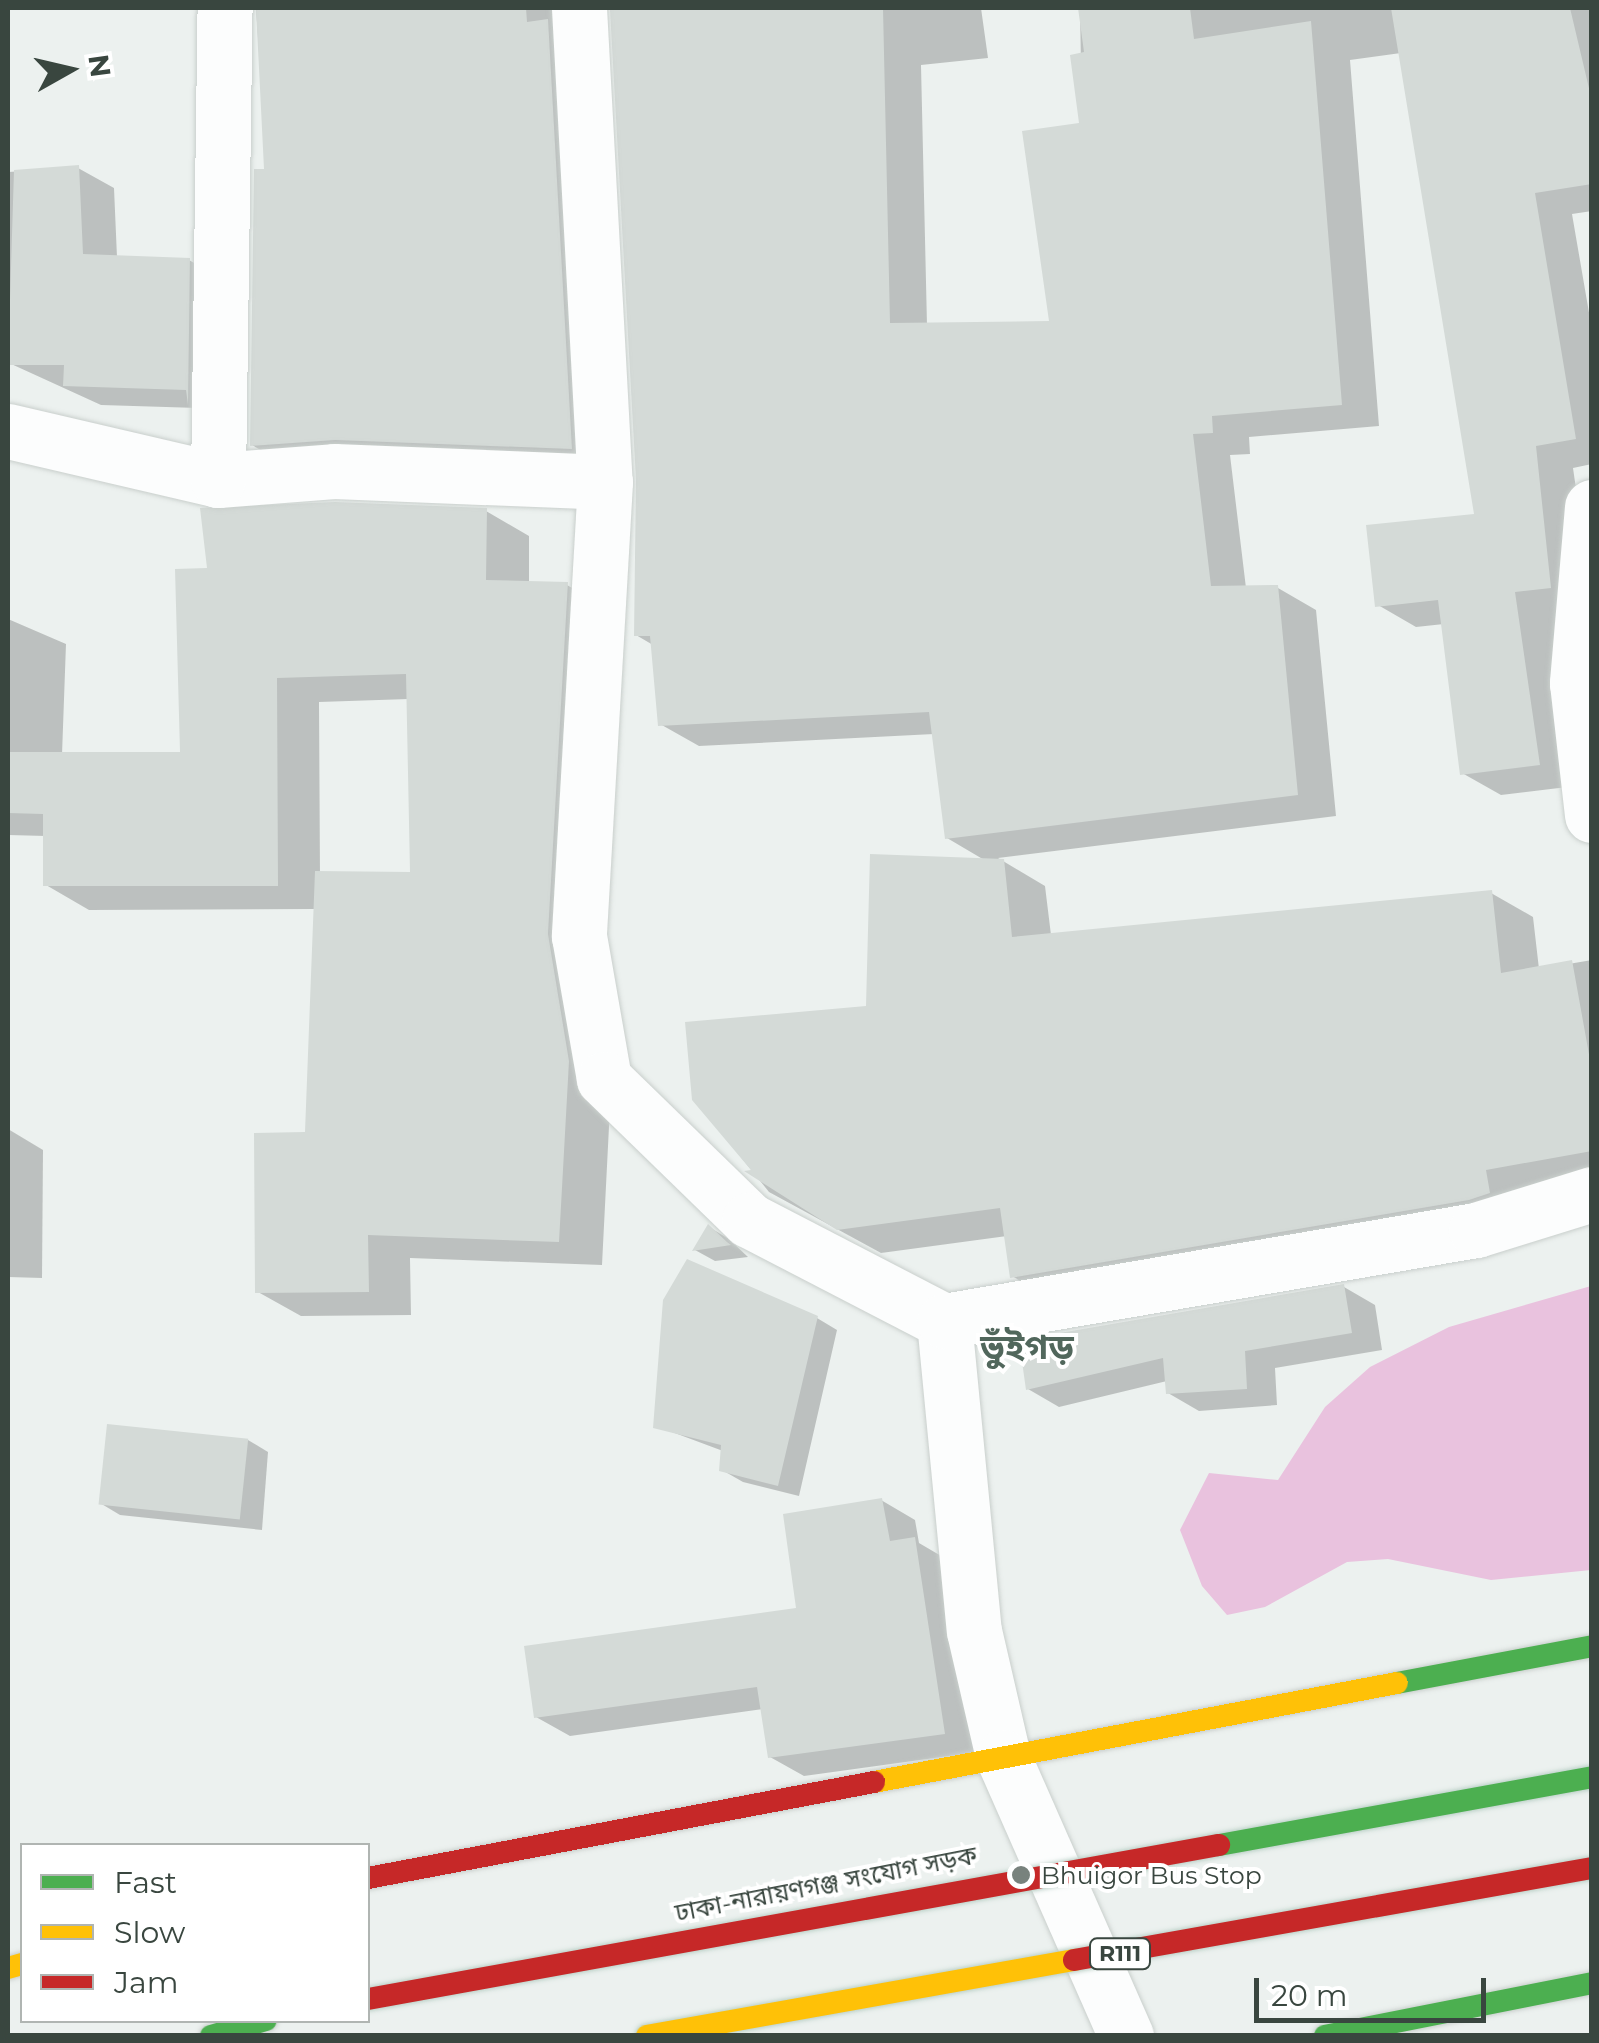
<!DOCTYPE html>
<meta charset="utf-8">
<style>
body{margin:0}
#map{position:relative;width:1599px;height:2043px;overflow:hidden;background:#ecf1ef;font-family:Montserrat,"Noto Sans Bengali",sans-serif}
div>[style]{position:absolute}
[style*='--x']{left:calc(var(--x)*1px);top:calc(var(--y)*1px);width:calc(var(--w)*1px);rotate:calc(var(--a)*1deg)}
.water>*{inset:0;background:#e9c2de}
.shadow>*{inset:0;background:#0003}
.building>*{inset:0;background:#d4dad7;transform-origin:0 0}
.roads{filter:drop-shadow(0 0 2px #c9cfcc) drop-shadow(0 0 2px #c9cfcc)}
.street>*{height:55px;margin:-27.5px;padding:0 27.5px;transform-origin:27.5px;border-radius:27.5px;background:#fcfdfd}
.fast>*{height:22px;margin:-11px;padding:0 11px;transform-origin:11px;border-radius:11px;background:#4caf50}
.slow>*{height:22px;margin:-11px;padding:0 11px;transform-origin:11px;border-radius:11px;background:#ffc107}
.jam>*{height:22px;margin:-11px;padding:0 11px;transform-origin:11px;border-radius:11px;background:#c62828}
.bridges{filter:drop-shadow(0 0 2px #bcd1c8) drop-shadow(0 0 2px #bcd1c8)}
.fast-bridge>*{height:22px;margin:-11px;padding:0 11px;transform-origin:11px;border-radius:11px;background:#4caf50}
.slow-bridge>*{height:22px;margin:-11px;padding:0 11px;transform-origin:11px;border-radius:11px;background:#ffc107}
.jam-bridge>*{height:22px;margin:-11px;padding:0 11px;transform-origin:11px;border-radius:11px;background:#c62828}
.dots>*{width:28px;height:28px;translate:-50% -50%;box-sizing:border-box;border:5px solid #fff;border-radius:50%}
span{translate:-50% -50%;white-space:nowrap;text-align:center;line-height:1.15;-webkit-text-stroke:8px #fff;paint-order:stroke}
.shield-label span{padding:2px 8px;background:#fff;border:2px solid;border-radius:8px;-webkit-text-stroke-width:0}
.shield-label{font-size:22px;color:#39463f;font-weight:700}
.poi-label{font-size:25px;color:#39463f}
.left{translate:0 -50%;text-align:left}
.street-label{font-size:25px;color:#39463f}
.district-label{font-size:35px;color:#51675c;font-weight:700}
.frame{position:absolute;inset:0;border:10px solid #39463f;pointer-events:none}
.legend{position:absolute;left:20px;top:1843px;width:350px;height:180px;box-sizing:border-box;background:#fff;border:2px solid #b0b5b2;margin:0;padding:12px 18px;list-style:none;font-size:30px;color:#39463f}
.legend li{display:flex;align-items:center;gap:20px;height:50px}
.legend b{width:50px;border:2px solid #b0b5b2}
.north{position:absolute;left:20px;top:20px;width:100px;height:100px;-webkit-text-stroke:8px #fff;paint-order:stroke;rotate:82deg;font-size:28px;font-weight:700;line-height:40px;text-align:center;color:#39463f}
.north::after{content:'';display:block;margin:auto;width:35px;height:45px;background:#39463f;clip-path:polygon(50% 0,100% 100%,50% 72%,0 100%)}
.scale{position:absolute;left:1254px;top:1978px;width:232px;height:45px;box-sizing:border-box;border:5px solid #39463f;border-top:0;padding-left:12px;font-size:30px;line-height:35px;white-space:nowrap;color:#39463f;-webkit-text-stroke:8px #fff;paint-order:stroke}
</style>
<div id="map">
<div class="water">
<i style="clip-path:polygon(1591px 1286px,1591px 1570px,1491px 1580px,1388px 1559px,1347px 1562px,1265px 1607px,1227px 1615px,1202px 1586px,1180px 1530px,1209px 1473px,1278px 1480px,1325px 1407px,1370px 1367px,1449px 1327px)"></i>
</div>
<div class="shadow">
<i style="clip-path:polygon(256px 8px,593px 8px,606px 468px,287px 465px,252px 445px,267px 172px)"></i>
<i style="clip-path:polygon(613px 8px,981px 8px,988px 58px,921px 65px,927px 325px,1051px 323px,1082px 125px,1080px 8px,1592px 8px,1592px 211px,1572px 214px,1592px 330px,1592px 464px,1573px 468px,1592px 599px,1592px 784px,1501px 795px,1462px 773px,1444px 624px,1416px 627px,1378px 605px,1477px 516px,1401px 53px,1350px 60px,1379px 426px,1249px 437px,1250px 454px,1230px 455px,1246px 588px,1278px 588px,1316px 610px,1336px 816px,998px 858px,1045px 886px,1051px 935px,1491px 893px,1533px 917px,1539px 969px,1592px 960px,1592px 1182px,1054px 1301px,1012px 1276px,1007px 1236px,881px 1253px,769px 1192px,694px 1099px,869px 1008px,986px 861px,947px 838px,934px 734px,699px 746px,660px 724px,653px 645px,636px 635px,639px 480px)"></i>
<i style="clip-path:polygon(78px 168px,114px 188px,117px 257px,189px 260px,225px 281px,198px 408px,101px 405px,9px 363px,8px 172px)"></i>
<i style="clip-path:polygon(evenodd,486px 511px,529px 536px,529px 584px,567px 585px,610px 610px,590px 960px,611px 1087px,602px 1265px,410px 1258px,411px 1315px,301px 1316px,258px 1292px,307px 1134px,316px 909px,89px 910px,46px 885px,46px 836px,8px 835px,8px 619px,66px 644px,62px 755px,183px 754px,210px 570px,486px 511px,409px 699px,412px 874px,320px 874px,319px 702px,409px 699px)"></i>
<i style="clip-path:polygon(8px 1129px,43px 1150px,42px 1278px,8px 1277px)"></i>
<i style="clip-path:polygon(709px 1227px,729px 1239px,748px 1257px,715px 1261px,695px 1250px)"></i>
<i style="clip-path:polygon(1344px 1287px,1375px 1305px,1382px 1350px,1275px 1368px,1277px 1405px,1199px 1411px,1168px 1393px,1167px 1381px,1059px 1407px,1028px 1389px)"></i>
<i style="clip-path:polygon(817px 1318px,837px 1330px,799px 1496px,743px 1482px,722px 1470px,723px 1451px,656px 1426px)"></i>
<i style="clip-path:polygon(248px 1440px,268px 1452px,262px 1530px,120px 1515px,100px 1503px)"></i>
<i style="clip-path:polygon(881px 1500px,915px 1520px,919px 1543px,948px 1560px,978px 1752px,804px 1776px,770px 1757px,763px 1709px,570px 1736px,536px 1717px,799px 1610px)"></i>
</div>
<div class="building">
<i style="clip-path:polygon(256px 8px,526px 8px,527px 22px,548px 19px,572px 449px,335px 440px,250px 446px,254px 169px,264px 169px)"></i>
<i style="clip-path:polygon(883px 8px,890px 323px,1049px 321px,1022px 131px,1079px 123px,1070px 55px,1084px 52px,1078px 8px,1190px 8px,1194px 39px,1311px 21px,1342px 405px,1212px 416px,1213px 433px,1193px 434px,1211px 586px,1278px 585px,1298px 795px,945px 839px,929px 712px,658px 726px,650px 636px,634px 636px,636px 480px,610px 10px)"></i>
<i style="clip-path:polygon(1391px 8px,1570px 8px,1592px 101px,1592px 184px,1535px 193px,1576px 439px,1536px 446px,1551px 588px,1515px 592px,1540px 765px,1460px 775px,1438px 600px,1375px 607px,1366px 525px,1474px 514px)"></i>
<i style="clip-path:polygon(79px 165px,83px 254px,190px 258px,188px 405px,186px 390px,63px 386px,64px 365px,8px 365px,14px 170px)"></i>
<i style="clip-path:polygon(335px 502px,487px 508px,486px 580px,568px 582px,548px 934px,569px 1061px,559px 1242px,368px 1235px,369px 1292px,255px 1293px,254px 1133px,305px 1132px,315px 871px,410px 872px,406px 674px,277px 678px,278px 886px,43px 886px,43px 814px,8px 813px,8px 752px,180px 752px,175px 569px,207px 568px,200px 508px)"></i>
<i style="clip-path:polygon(870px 854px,1004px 859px,1012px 937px,1492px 890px,1501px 973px,1572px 960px,1592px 1071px,1592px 1151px,1486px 1170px,1490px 1193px,1469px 1200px,1010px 1278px,1000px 1208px,837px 1230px,744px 1171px,751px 1170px,692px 1100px,685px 1022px,866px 1006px)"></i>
<i style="clip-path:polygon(708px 1224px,727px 1242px,731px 1245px,692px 1251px)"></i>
<i style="clip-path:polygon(687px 1259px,818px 1316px,778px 1486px,719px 1471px,721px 1445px,653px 1428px,663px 1300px)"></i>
<i style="clip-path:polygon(1344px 1284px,1352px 1333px,1245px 1351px,1247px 1389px,1166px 1394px,1163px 1358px,1026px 1390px,1019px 1340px)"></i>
<i style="left:107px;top:1424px;width:142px;height:81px;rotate:6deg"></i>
<i style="clip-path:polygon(882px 1498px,890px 1541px,915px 1537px,945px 1734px,768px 1758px,757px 1687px,534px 1718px,524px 1646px,796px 1608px,783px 1514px)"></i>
</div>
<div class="roads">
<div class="street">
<i style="--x:579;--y:8;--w:475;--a:86.9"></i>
<i style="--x:605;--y:482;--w:455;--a:93.3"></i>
<i style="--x:579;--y:936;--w:145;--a:80.1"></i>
<i style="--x:604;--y:1079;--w:202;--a:44.2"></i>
<i style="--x:749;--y:1220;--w:220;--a:27.4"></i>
<i style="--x:944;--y:1321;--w:311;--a:84.5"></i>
<i style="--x:974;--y:1631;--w:129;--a:77"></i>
<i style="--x:1003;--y:1757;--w:305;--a:66.2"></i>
<i style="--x:8;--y:431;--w:216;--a:13.1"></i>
<i style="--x:218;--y:480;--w:116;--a:-4.4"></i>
<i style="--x:334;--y:471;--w:271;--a:2.3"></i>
<i style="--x:218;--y:480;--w:472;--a:-89.2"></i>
<i style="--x:1592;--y:507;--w:177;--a:94.9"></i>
<i style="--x:1577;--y:683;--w:133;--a:83.5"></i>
<i style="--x:944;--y:1321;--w:540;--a:-9.71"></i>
<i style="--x:1476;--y:1230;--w:121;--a:-17.2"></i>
</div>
<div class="fast">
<i style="--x:1397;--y:1683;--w:198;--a:-10.7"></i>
<i style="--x:211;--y:2036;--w:57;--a:-16.2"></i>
<i style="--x:1325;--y:2036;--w:272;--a:-11.2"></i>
</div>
<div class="slow">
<i style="--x:874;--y:1782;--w:532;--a:-10.72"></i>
<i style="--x:8;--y:1968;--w:15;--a:-16"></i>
</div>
<div class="jam">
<i style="--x:368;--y:1878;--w:515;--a:-10.74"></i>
</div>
</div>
<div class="bridges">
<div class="fast-bridge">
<i style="--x:1219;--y:1845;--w:379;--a:-10.3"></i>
</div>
<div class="slow-bridge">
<i style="--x:647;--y:2036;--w:434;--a:-10.1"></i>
</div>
<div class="jam-bridge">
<i style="--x:1074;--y:1960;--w:526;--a:-10.07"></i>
<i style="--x:368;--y:1999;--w:865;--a:-10.26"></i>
</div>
</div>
<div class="dots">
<i style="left:1021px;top:1875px;background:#78827d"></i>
</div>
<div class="shield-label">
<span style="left:1120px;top:1954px">R111</span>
</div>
<div class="poi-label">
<span class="left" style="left:1041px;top:1875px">Bhuigor Bus Stop</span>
</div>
<div class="street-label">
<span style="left:826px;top:1884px;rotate:-11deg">ঢাকা-নারায়ণগঞ্জ সংযোগ সড়ক</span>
</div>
<div class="district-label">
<span style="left:1027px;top:1347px">ভুঁইগড়</span>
</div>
<div class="frame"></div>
<ul class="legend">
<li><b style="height:12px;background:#4caf50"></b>Fast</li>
<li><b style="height:12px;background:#ffc107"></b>Slow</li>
<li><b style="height:12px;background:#c62828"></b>Jam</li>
</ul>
<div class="north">N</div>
<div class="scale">20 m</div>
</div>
